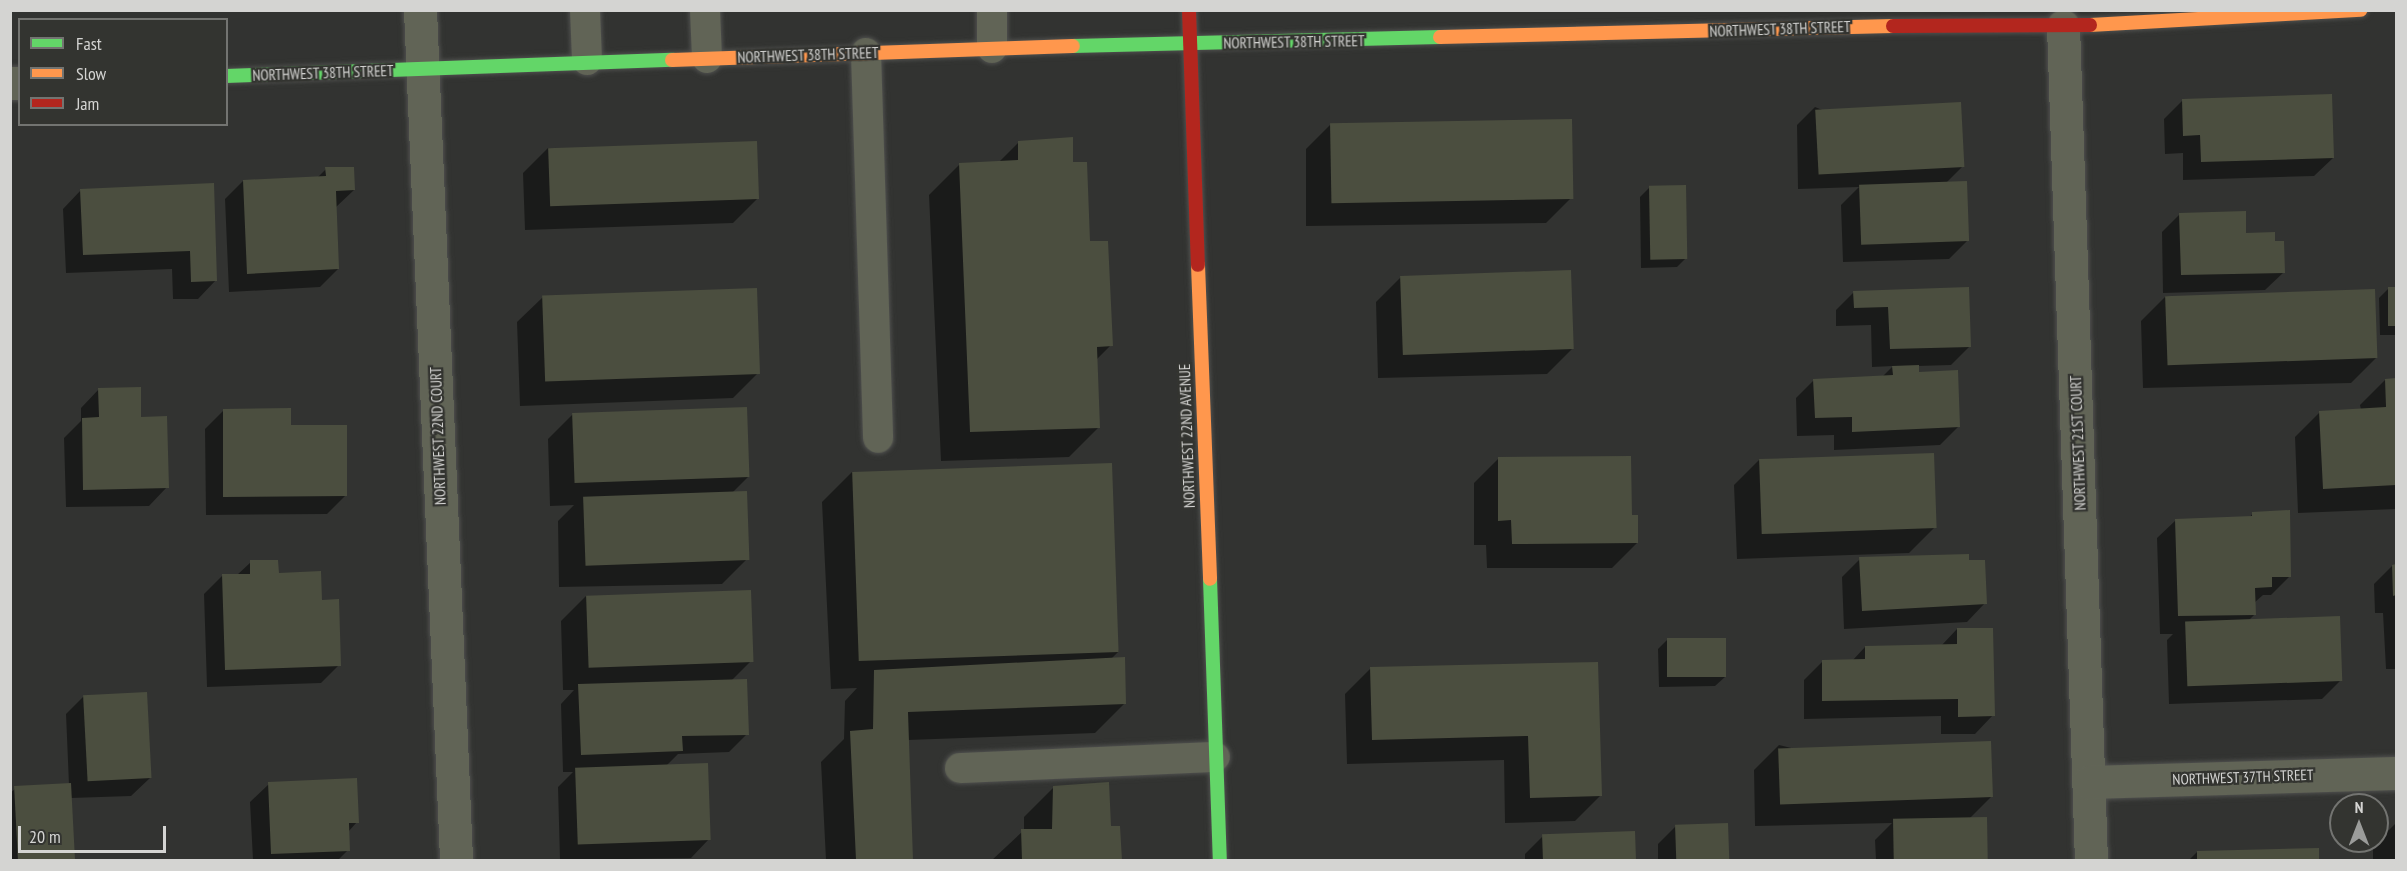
<!DOCTYPE html>
<style>
body{margin:0}
#map{position:relative;width:2407px;height:871px;overflow:hidden;background:#323331;font-family:"PT Sans Narrow",sans-serif}
div>[style]{position:absolute}
[style*='--x']{left:calc(var(--x)*1px);top:calc(var(--y)*1px);width:calc(var(--w)*1px);rotate:calc(var(--a)*1deg)}
.shadow>*{inset:0;background:#0007}
.building>*{inset:0;background:#4b4e3f;transform-origin:0 0}
.roads{filter:drop-shadow(0 0 2px #4f504e) drop-shadow(0 0 2px #4f504e)}
.lane>*{height:30px;margin:-15px;padding:0 15px;transform-origin:15px;border-radius:15px;background:#616456}
.street>*{height:33px;margin:-16.5px;padding:0 16.5px;transform-origin:16.5px;border-radius:16.5px;background:#616456}
.fast>*{height:14px;margin:-7px;padding:0 7px;transform-origin:7px;border-radius:7px;background:#63d668}
.slow>*{height:14px;margin:-7px;padding:0 7px;transform-origin:7px;border-radius:7px;background:#ff974d}
.jam>*{height:14px;margin:-7px;padding:0 7px;transform-origin:7px;border-radius:7px;background:#b3261e}
span{translate:-50% -50%;white-space:nowrap;text-align:center;line-height:1.15;-webkit-text-stroke:4.5px #333430;paint-order:stroke}
.street-label{font-size:15px;color:#d4d4d2}
.frame{position:absolute;inset:0;border:12px solid #d4d4d2;pointer-events:none}
.legend{position:absolute;left:18px;top:18px;width:210px;height:108px;box-sizing:border-box;background:#333430;border:2px solid #737471;margin:0;padding:8px 10px;list-style:none;font-size:18px;color:#d4d4d2}
.legend li{display:flex;align-items:center;gap:12px;height:30px}
.legend b{width:30px;border:2px solid #737471}
.north{position:absolute;left:2329px;top:793px;width:60px;height:60px;box-sizing:border-box;background:#333430;border:2px solid #737471;border-radius:50%;rotate:0deg;font-size:16px;font-weight:700;line-height:24px;text-align:center;color:#d4d4d2}
.north::after{content:'';display:block;margin:auto;width:21px;height:27px;background:#9b9c9a;clip-path:polygon(50% 0,100% 100%,50% 72%,0 100%)}
.scale{position:absolute;left:18px;top:826px;width:148px;height:27px;box-sizing:border-box;border:3px solid #d4d4d2;border-top:0;padding-left:8px;font-size:18px;line-height:21px;white-space:nowrap;color:#d4d4d2;-webkit-text-stroke:4px #333430;paint-order:stroke}
</style>
<div id="map">
<div class="shadow">
<i style="clip-path:polygon(2182px 101px,2333px 158px,2314px 176px,2183px 180px,2183px 153px,2165px 154px,2164px 119px)"></i>
<i style="clip-path:polygon(1815px 107px,1962px 167px,1945px 184px,1967px 241px,1949px 259px,1843px 262px,1841px 205px,1859px 187px,1798px 189px,1797px 125px)"></i>
<i style="clip-path:polygon(1331px 124px,1571px 198px,1546px 223px,1306px 226px,1306px 149px)"></i>
<i style="clip-path:polygon(1018px 143px,1072px 163px,1111px 345px,1096px 360px,1099px 427px,1069px 457px,941px 461px,929px 195px,959px 165px,998px 163px)"></i>
<i style="clip-path:polygon(548px 148px,758px 198px,733px 223px,525px 230px,523px 173px)"></i>
<i style="clip-path:polygon(326px 169px,354px 190px,335px 208px,338px 269px,320px 287px,229px 292px,225px 199px,243px 181px,317px 178px)"></i>
<i style="clip-path:polygon(212px 185px,216px 280px,198px 299px,173px 299px,172px 269px,66px 273px,63px 209px,81px 190px)"></i>
<i style="clip-path:polygon(1649px 188px,1686px 258px,1677px 267px,1641px 268px,1640px 197px)"></i>
<i style="clip-path:polygon(2180px 214px,2273px 242px,2284px 272px,2265px 290px,2163px 293px,2162px 232px)"></i>
<i style="clip-path:polygon(1401px 277px,1572px 349px,1547px 374px,1378px 378px,1376px 302px)"></i>
<i style="clip-path:polygon(1968px 289px,1969px 347px,1951px 365px,1917px 366px,1917px 374px,1958px 427px,1940px 445px,1834px 450px,1834px 435px,1797px 436px,1796px 398px,1814px 380px,1882px 377px,1893px 366px,1872px 367px,1871px 325px,1836px 326px,1836px 310px,1854px 292px)"></i>
<i style="clip-path:polygon(2388px 289px,2396px 289px,2396px 335px,2380px 335px,2379px 298px)"></i>
<i style="clip-path:polygon(2166px 296px,2376px 358px,2351px 383px,2143px 388px,2141px 321px)"></i>
<i style="clip-path:polygon(543px 297px,758px 373px,733px 398px,520px 406px,517px 322px)"></i>
<i style="clip-path:polygon(2385px 380px,2396px 380px,2396px 509px,2298px 513px,2295px 437px,2320px 412px,2361px 410px,2360px 405px)"></i>
<i style="clip-path:polygon(99px 389px,140px 418px,167px 487px,149px 506px,66px 507px,64px 438px,81px 421px,81px 408px)"></i>
<i style="clip-path:polygon(223px 411px,290px 426px,345px 496px,327px 514px,206px 515px,205px 429px)"></i>
<i style="clip-path:polygon(573px 414px,748px 477px,732px 493px,747px 559px,722px 584px,559px 587px,558px 521px,574px 505px,550px 506px,548px 439px)"></i>
<i style="clip-path:polygon(1499px 458px,1630px 517px,1637px 543px,1612px 568px,1487px 568px,1486px 545px,1474px 545px,1474px 483px)"></i>
<i style="clip-path:polygon(1759px 460px,1934px 528px,1909px 553px,1737px 559px,1734px 485px)"></i>
<i style="clip-path:polygon(852px 472px,1119px 651px,1110px 660px,1125px 703px,1095px 733px,908px 740px,912px 860px,826px 860px,821px 762px,844px 739px,845px 701px,857px 688px,831px 689px,822px 502px)"></i>
<i style="clip-path:polygon(2253px 513px,2290px 576px,2271px 595px,2263px 595px,2254px 603px,2255px 614px,2249px 620px,2340px 681px,2322px 699px,2169px 704px,2167px 640px,2173px 634px,2160px 634px,2157px 538px,2176px 520px,2249px 518px)"></i>
<i style="clip-path:polygon(1860px 559px,1968px 561px,1985px 603px,1967px 622px,1844px 629px,1842px 577px)"></i>
<i style="clip-path:polygon(251px 562px,321px 602px,339px 665px,321px 683px,207px 687px,204px 594px,222px 576px,237px 575px)"></i>
<i style="clip-path:polygon(2392px 566px,2396px 566px,2396px 669px,2386px 669px,2383px 613px,2375px 613px,2374px 584px)"></i>
<i style="clip-path:polygon(586px 596px,751px 661px,731px 681px,747px 734px,729px 752px,678px 754px,666px 766px,709px 839px,691px 858px,560px 860px,558px 787px,573px 772px,563px 772px,561px 704px,574px 690px,563px 690px,561px 621px)"></i>
<i style="clip-path:polygon(1957px 629px,1993px 715px,1975px 734px,1941px 734px,1941px 716px,1804px 719px,1804px 680px,1823px 661px,1852px 661px,1865px 647px,1941px 646px)"></i>
<i style="clip-path:polygon(1667px 640px,1725px 677px,1715px 686px,1659px 687px,1658px 649px)"></i>
<i style="clip-path:polygon(1597px 663px,1600px 796px,1575px 821px,1505px 823px,1504px 760px,1347px 764px,1345px 694px,1370px 669px)"></i>
<i style="clip-path:polygon(84px 696px,150px 778px,131px 796px,71px 798px,74px 860px,10px 860px,10px 793px,15px 789px,69px 785px,66px 714px)"></i>
<i style="clip-path:polygon(1779px 745px,1991px 797px,1969px 819px,1985px 819px,1986px 860px,1876px 860px,1875px 840px,1892px 823px,1755px 826px,1754px 770px)"></i>
<i style="clip-path:polygon(269px 784px,357px 822px,348px 832px,348px 850px,338px 860px,253px 860px,250px 802px)"></i>
<i style="clip-path:polygon(1054px 787px,1109px 828px,1119px 828px,1121px 860px,992px 860px,1024px 830px,1024px 817px)"></i>
<i style="clip-path:polygon(2396px 823px,2396px 860px,2373px 860px,2373px 846px)"></i>
<i style="clip-path:polygon(1726px 824px,1727px 860px,1658px 860px,1658px 844px,1676px 826px)"></i>
<i style="clip-path:polygon(1634px 833px,1635px 860px,1525px 860px,1525px 854px,1543px 836px)"></i>
<i style="clip-path:polygon(2317px 850px,2317px 860px,2189px 860px,2197px 852px)"></i>
</div>
<div class="building">
<i style="clip-path:polygon(2332px 94px,2334px 158px,2201px 162px,2200px 135px,2183px 136px,2182px 99px)"></i>
<i style="left:1961px;top:102px;width:65px;height:146px;rotate:87deg"></i>
<i style="left:1572px;top:119px;width:80px;height:242px;rotate:89deg"></i>
<i style="clip-path:polygon(1073px 137px,1073px 162px,1087px 162px,1090px 241px,1108px 241px,1113px 346px,1097px 347px,1100px 428px,970px 432px,959px 163px,1018px 160px,1018px 141px)"></i>
<i style="left:757px;top:141px;width:58px;height:209px;rotate:88deg"></i>
<i style="clip-path:polygon(325px 167px,354px 167px,355px 190px,336px 191px,339px 269px,247px 274px,243px 180px,326px 176px)"></i>
<i style="left:1967px;top:181px;width:60px;height:108px;rotate:88deg"></i>
<i style="clip-path:polygon(214px 183px,217px 281px,191px 282px,190px 251px,83px 255px,80px 189px)"></i>
<i style="left:1686px;top:185px;width:74px;height:37px;rotate:89deg"></i>
<i style="clip-path:polygon(2246px 211px,2246px 233px,2275px 232px,2275px 241px,2284px 241px,2285px 273px,2181px 275px,2179px 213px)"></i>
<i style="left:1571px;top:270px;width:79px;height:171px;rotate:88deg"></i>
<i style="clip-path:polygon(1969px 287px,1971px 347px,1890px 349px,1888px 307px,1854px 308px,1853px 291px)"></i>
<i style="left:2388px;top:287px;width:8px;height:39px"></i>
<i style="left:757px;top:288px;width:86px;height:215px;rotate:88deg"></i>
<i style="left:2375px;top:289px;width:69px;height:210px;rotate:88deg"></i>
<i style="clip-path:polygon(1919px 365px,1919px 372px,1958px 370px,1960px 427px,1852px 432px,1852px 417px,1815px 418px,1813px 379px,1893px 375px,1892px 366px)"></i>
<i style="clip-path:polygon(2396px 378px,2396px 485px,2323px 489px,2319px 411px,2386px 407px,2385px 379px)"></i>
<i style="clip-path:polygon(141px 387px,141px 417px,167px 416px,169px 488px,83px 490px,82px 418px,99px 417px,98px 388px)"></i>
<i style="left:747px;top:407px;width:70px;height:175px;rotate:88deg"></i>
<i style="clip-path:polygon(291px 408px,291px 425px,347px 425px,347px 496px,223px 497px,223px 409px)"></i>
<i style="left:1934px;top:453px;width:75px;height:175px;rotate:88deg"></i>
<i style="clip-path:polygon(1631px 456px,1632px 515px,1638px 515px,1638px 543px,1512px 544px,1511px 520px,1498px 521px,1498px 457px)"></i>
<i style="left:1112px;top:463px;width:189px;height:260px;rotate:88deg"></i>
<i style="left:747px;top:491px;width:69px;height:164px;rotate:88deg"></i>
<i style="clip-path:polygon(2290px 510px,2291px 577px,2272px 577px,2272px 587px,2255px 588px,2256px 615px,2178px 616px,2175px 519px,2252px 516px,2252px 512px)"></i>
<i style="clip-path:polygon(1969px 554px,1969px 560px,1985px 560px,1987px 604px,1862px 611px,1859px 557px)"></i>
<i style="clip-path:polygon(250px 560px,278px 560px,279px 573px,321px 571px,322px 600px,339px 599px,341px 666px,225px 670px,222px 574px,250px 574px)"></i>
<i style="clip-path:polygon(2396px 564px,2396px 595px,2393px 596px,2392px 565px)"></i>
<i style="left:751px;top:590px;width:72px;height:165px;rotate:88deg"></i>
<i style="left:2340px;top:616px;width:65px;height:155px;rotate:88deg"></i>
<i style="clip-path:polygon(1957px 628px,1993px 628px,1995px 716px,1958px 717px,1958px 699px,1822px 701px,1822px 660px,1865px 659px,1865px 646px,1957px 644px)"></i>
<i style="left:1726px;top:638px;width:39px;height:59px;rotate:90deg"></i>
<i style="clip-path:polygon(1125px 657px,1126px 704px,908px 712px,913px 860px,856px 860px,850px 731px,873px 729px,874px 670px)"></i>
<i style="clip-path:polygon(1598px 662px,1602px 796px,1530px 798px,1528px 736px,1372px 740px,1370px 667px)"></i>
<i style="clip-path:polygon(747px 679px,749px 735px,682px 736px,683px 751px,581px 755px,578px 684px)"></i>
<i style="left:147px;top:692px;width:86px;height:64px;rotate:87deg"></i>
<i style="left:1991px;top:741px;width:56px;height:213px;rotate:88deg"></i>
<i style="left:708px;top:763px;width:77px;height:133px;rotate:88deg"></i>
<i style="clip-path:polygon(357px 778px,359px 823px,349px 823px,350px 851px,271px 854px,268px 782px)"></i>
<i style="clip-path:polygon(1109px 782px,1111px 826px,1120px 826px,1122px 860px,1022px 860px,1021px 829px,1052px 829px,1053px 786px)"></i>
<i style="left:71px;top:783px;width:77px;height:57px;rotate:87deg"></i>
<i style="left:1987px;top:817px;width:43px;height:94px;rotate:89deg"></i>
<i style="left:1728px;top:823px;width:37px;height:53px;rotate:88deg"></i>
<i style="left:1635px;top:831px;width:29px;height:93px;rotate:88deg"></i>
<i style="clip-path:polygon(2319px 848px,2319px 860px,2197px 860px,2197px 851px)"></i>
</div>
<div class="roads">
<div class="lane">
<i style="--x:585;--y:10;--w:50;--a:87.7"></i>
<i style="--x:705;--y:10;--w:48;--a:87.6"></i>
<i style="--x:992;--y:10;--w:38;--a:90"></i>
<i style="--x:866;--y:53;--w:385;--a:88.2"></i>
<i style="--x:960;--y:768;--w:255;--a:-2.5"></i>
</div>
<div class="street">
<i style="--x:420;--y:10;--w:851;--a:87.57"></i>
<i style="--x:2063;--y:26;--w:834;--a:88.08"></i>
<i style="--x:10;--y:83;--w:10;--a:0"></i>
<i style="--x:2089;--y:782;--w:307;--a:-1.7"></i>
</div>
<div class="fast">
<i style="--x:1073;--y:46;--w:367;--a:-1.4"></i>
<i style="--x:226;--y:76;--w:446;--a:-2.1"></i>
<i style="--x:1210;--y:579;--w:281;--a:88"></i>
</div>
<div class="slow">
<i style="--x:2090;--y:25;--w:271;--a:-3.2"></i>
<i style="--x:1440;--y:37;--w:453;--a:-1.4"></i>
<i style="--x:672;--y:60;--w:401;--a:-2"></i>
<i style="--x:1198;--y:265;--w:314;--a:87.8"></i>
</div>
<div class="jam">
<i style="--x:1189;--y:10;--w:255;--a:88"></i>
<i style="--x:1893;--y:26;--w:197;--a:-0.3"></i>
</div>
</div>
<div class="street-label">
<span style="left:1780px;top:29px;rotate:-2deg">NORTHWEST 38TH STREET</span>
<span style="left:1294px;top:42px;rotate:-1deg">NORTHWEST 38TH STREET</span>
<span style="left:808px;top:55px;rotate:-2deg">NORTHWEST 38TH STREET</span>
<span style="left:323px;top:73px;rotate:-2deg">NORTHWEST 38TH STREET</span>
<span style="left:438px;top:436px;rotate:-92deg">NORTHWEST 22ND COURT</span>
<span style="left:1187px;top:436px;rotate:-92deg">NORTHWEST 22ND AVENUE</span>
<span style="left:2078px;top:443px;rotate:-92deg">NORTHWEST 21ST COURT</span>
<span style="left:2243px;top:777px;rotate:-2deg">NORTHWEST 37TH STREET</span>
</div>
<div class="frame"></div>
<ul class="legend">
<li><b style="height:8px;background:#63d668"></b>Fast</li>
<li><b style="height:8px;background:#ff974d"></b>Slow</li>
<li><b style="height:8px;background:#b3261e"></b>Jam</li>
</ul>
<div class="north">N</div>
<div class="scale">20 m</div>
</div>
